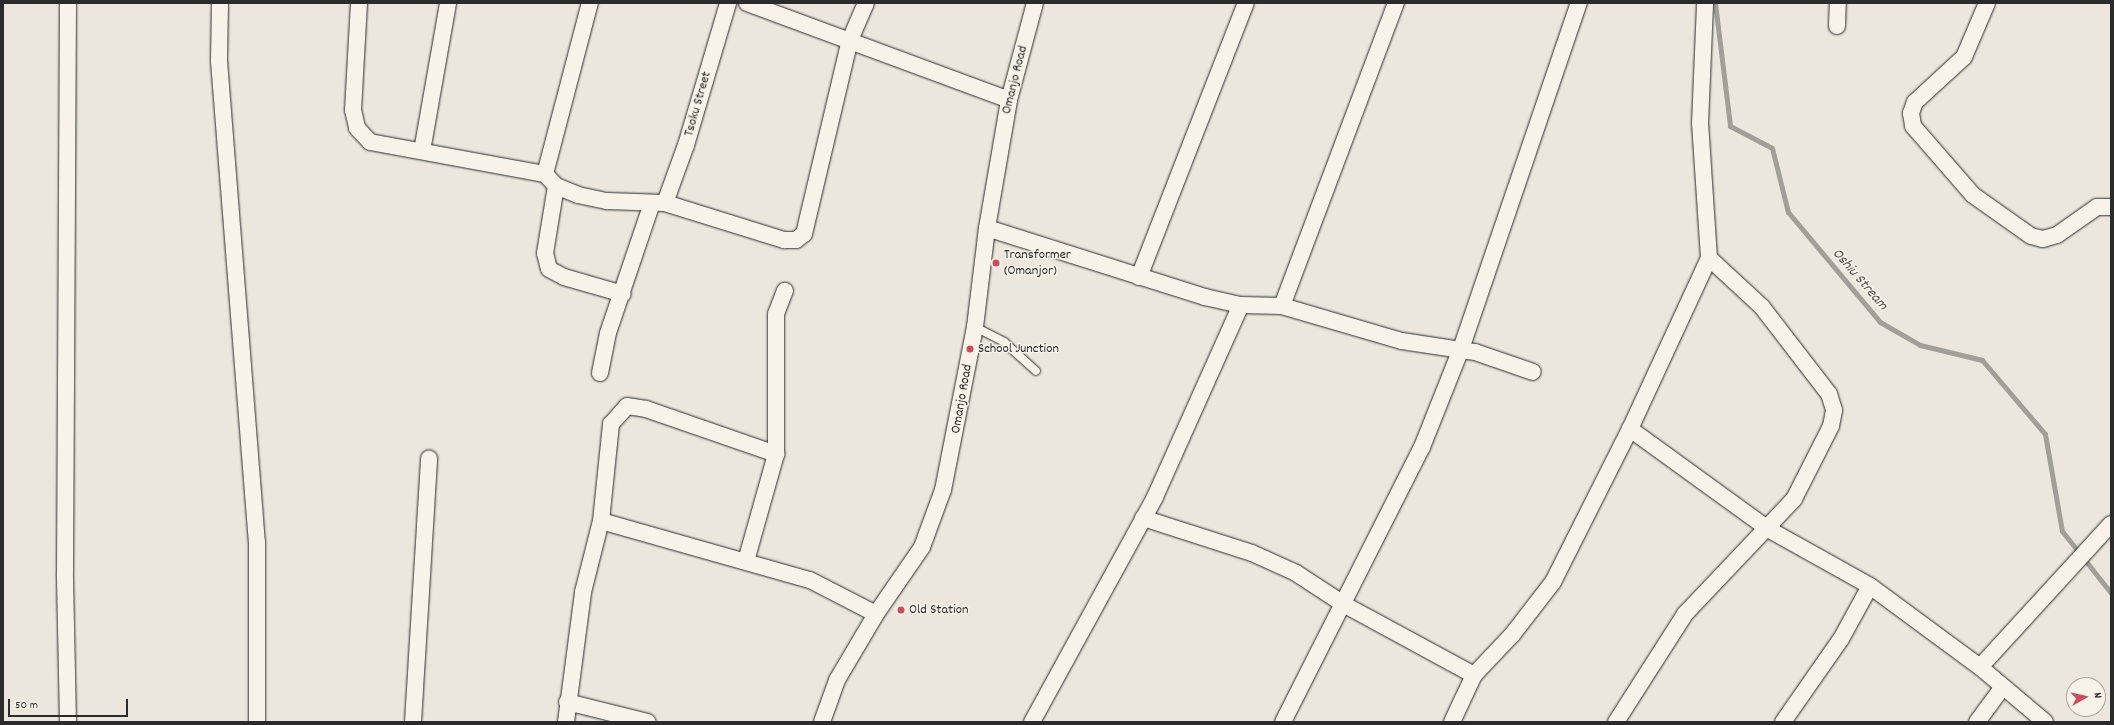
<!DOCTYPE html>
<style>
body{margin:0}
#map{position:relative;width:2114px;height:725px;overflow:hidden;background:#ebe7dd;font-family:Dekko,sans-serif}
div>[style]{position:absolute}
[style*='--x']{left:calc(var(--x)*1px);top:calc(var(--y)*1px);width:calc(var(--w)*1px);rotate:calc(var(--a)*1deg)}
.stream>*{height:5px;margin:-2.5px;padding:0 2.5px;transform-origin:2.5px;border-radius:2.5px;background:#a29f98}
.roads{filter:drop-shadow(0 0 1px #2b2b2b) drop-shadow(0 0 1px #2b2b2b)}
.lane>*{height:8px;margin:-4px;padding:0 4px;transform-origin:4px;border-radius:4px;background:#f7f3e8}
.street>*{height:16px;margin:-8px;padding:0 8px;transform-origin:8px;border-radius:8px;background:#f7f3e8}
.dots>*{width:11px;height:11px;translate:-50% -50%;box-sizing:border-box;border:2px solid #f7f3e8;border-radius:50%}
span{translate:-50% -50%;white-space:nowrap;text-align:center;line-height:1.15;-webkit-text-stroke:3px #f7f3e8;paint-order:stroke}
.street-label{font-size:14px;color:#2b2b2b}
.poi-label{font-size:14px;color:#2b2b2b}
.left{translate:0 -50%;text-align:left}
.water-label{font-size:15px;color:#555451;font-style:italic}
.frame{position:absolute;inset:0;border:4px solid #2b2b2b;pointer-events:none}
.north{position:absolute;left:2066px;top:677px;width:40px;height:40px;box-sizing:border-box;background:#f7f3e8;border:1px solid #a5a39c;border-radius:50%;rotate:82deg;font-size:11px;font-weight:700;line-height:16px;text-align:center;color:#2b2b2b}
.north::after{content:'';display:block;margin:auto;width:14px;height:18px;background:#d1495b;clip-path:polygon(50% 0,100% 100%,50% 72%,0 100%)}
.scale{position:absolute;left:8px;top:699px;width:120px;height:18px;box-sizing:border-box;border:2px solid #2b2b2b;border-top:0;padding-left:5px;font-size:12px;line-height:14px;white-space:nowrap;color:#2b2b2b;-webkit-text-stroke:3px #f7f3e8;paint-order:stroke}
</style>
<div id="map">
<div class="stream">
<i style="--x:1715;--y:3;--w:124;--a:83"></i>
<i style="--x:1730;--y:126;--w:47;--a:27.6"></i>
<i style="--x:1772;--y:148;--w:66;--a:76"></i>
<i style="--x:1788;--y:212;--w:143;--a:50.1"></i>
<i style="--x:1880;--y:322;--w:46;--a:29.9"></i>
<i style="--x:1920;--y:345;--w:64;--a:13.6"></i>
<i style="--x:1982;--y:360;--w:97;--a:49.6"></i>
<i style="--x:2045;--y:434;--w:98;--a:80.1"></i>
<i style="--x:2062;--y:531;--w:79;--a:51.7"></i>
</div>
<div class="roads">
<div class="lane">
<i style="--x:975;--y:327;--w:33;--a:27"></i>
<i style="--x:1004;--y:342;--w:43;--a:42.2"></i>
</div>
<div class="street">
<i style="--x:220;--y:3;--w:58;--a:91"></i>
<i style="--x:219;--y:61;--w:482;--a:85.5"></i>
<i style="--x:257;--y:542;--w:180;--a:90"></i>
<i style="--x:359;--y:3;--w:107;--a:93.2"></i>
<i style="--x:353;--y:110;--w:18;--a:77"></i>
<i style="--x:357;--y:128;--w:19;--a:47"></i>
<i style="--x:370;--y:142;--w:178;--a:10.4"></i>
<i style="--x:545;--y:174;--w:16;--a:47"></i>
<i style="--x:556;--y:186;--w:24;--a:22"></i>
<i style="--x:578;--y:195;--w:30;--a:12"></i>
<i style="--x:607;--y:201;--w:58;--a:2"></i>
<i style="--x:665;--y:203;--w:125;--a:17.3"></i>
<i style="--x:784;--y:240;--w:12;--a:0"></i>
<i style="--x:796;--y:240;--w:10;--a:-37"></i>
<i style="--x:804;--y:234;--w:199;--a:-76.7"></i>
<i style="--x:850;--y:40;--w:40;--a:-66.6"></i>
<i style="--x:747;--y:3;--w:279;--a:20.3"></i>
<i style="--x:1987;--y:3;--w:59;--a:113.1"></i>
<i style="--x:1964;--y:57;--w:67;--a:137.4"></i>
<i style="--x:1915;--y:102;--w:12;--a:110"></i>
<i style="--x:1911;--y:113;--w:13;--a:81"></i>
<i style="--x:1913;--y:126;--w:91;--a:49"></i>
<i style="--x:1973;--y:195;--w:71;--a:35.3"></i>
<i style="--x:2031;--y:236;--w:12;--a:14"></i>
<i style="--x:2043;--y:239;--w:15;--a:-16"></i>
<i style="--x:2057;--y:235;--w:49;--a:-35"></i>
<i style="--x:2097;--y:207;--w:14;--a:0"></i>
<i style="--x:1837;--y:26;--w:23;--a:-88"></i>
<i style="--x:422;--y:151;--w:150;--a:-80"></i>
<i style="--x:545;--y:174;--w:177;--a:-75.3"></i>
<i style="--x:556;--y:186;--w:68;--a:99.3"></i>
<i style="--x:545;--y:253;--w:16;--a:76"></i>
<i style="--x:549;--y:269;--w:17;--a:28"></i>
<i style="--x:564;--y:277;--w:61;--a:16.1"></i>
<i style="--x:665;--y:203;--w:62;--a:-70.1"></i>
<i style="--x:686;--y:145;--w:148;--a:-73.5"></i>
<i style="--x:987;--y:228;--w:229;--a:17.6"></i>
<i style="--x:1205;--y:297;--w:37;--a:13"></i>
<i style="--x:1241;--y:305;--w:41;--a:1.4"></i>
<i style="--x:1282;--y:306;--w:125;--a:16.3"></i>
<i style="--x:1402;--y:341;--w:74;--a:8.6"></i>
<i style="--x:1475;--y:352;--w:61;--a:19"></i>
<i style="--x:1139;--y:277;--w:294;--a:-68.7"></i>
<i style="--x:1282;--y:306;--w:324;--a:-69.4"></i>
<i style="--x:600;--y:373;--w:41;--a:-78.7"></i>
<i style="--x:608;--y:333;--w:137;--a:-71.3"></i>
<i style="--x:1630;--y:429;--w:170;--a:35.9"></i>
<i style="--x:1768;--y:529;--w:117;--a:29.2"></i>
<i style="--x:1870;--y:586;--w:137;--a:36.4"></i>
<i style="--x:1980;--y:667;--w:85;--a:40.2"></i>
<i style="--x:1143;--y:518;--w:114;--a:17.8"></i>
<i style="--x:1252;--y:553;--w:48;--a:24.4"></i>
<i style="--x:1296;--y:573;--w:59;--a:33.1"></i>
<i style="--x:1345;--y:605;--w:147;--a:28.5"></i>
<i style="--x:601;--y:521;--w:217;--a:15.8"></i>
<i style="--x:810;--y:580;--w:74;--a:27.3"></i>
<i style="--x:746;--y:561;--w:111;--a:-74.3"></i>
<i style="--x:776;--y:454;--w:140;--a:-90"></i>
<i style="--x:776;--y:314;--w:25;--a:-69"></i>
<i style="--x:1980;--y:667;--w:194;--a:-47.5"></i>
<i style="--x:567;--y:702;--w:83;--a:13.9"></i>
<i style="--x:68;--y:722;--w:149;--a:-91.2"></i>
<i style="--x:65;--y:573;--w:570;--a:-89.7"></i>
<i style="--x:413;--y:722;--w:264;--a:-86.5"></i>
<i style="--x:566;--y:722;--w:131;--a:-82.5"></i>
<i style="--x:583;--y:592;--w:73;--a:-75.8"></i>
<i style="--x:601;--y:521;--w:98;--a:-84.1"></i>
<i style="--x:611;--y:424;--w:24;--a:-48"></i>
<i style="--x:627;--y:406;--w:19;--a:9"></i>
<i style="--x:646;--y:409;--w:138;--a:19.1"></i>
<i style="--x:822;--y:722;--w:45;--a:-70.3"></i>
<i style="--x:837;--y:680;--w:77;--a:-59.4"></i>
<i style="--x:876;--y:614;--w:81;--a:-55.5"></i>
<i style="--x:922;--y:547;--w:61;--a:-69.8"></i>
<i style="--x:943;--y:490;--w:166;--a:-78.9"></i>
<i style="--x:975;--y:327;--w:100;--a:-83.1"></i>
<i style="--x:987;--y:228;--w:130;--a:-80.2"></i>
<i style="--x:1009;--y:100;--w:100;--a:-75"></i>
<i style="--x:1032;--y:722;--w:256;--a:-61.3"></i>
<i style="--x:1155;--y:497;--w:210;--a:-65.9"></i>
<i style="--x:1283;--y:722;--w:308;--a:-63.2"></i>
<i style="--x:1422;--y:447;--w:105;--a:-68.3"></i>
<i style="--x:1461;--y:349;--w:366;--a:-71.2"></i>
<i style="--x:1452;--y:722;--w:52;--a:-64.9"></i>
<i style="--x:1474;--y:675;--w:55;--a:-46.5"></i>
<i style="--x:1512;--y:635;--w:67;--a:-52.3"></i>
<i style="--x:1553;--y:582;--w:171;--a:-63.3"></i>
<i style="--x:1630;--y:429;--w:188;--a:-65.2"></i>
<i style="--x:1709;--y:258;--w:134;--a:-93.8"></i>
<i style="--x:1700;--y:124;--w:121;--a:-87.6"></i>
<i style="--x:1616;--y:722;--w:128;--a:-57.4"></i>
<i style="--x:1685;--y:614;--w:158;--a:-46.5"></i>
<i style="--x:1794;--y:499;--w:82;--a:-63.1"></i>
<i style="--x:1831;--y:426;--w:16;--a:-79"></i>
<i style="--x:1834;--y:410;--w:17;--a:-107"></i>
<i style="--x:1829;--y:394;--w:110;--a:-127.6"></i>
<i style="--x:1762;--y:307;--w:72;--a:-137.2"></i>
<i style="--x:1783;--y:722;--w:101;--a:-55.1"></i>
<i style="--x:1841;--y:639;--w:60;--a:-61.3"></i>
<i style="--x:1977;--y:722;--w:42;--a:-53.7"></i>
</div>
</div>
<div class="dots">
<i style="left:996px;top:263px;background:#d1495b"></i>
<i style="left:970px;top:349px;background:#d1495b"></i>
<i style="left:901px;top:610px;background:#d1495b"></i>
</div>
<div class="street-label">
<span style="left:1015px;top:80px;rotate:-76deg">Omanjo Road</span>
<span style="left:698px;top:104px;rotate:-74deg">Tsoku Street</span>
<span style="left:962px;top:399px;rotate:-80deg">Omanjo Road</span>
</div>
<div class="poi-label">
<span class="left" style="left:1004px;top:263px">Transformer<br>(Omanjor)</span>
<span class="left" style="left:978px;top:349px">School Junction</span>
<span class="left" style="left:909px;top:610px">Old Station</span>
</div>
<div class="water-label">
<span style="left:1859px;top:280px;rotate:49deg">Oshiu Stream</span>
</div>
<div class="frame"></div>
<div class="north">N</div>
<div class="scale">50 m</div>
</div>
